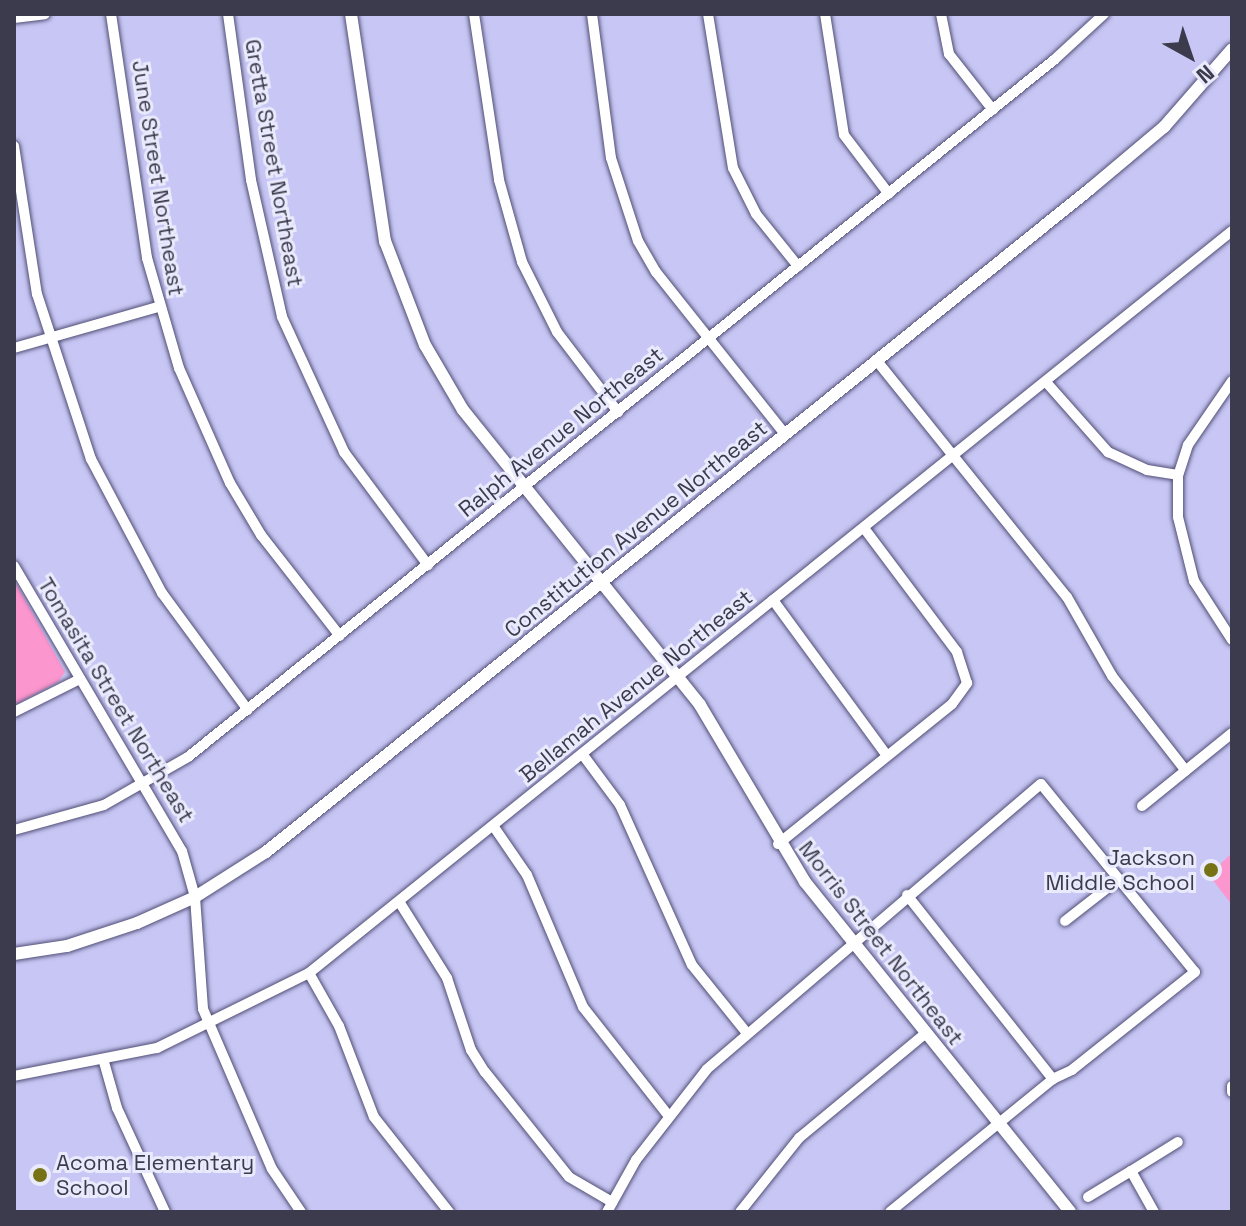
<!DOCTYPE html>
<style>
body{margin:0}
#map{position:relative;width:1246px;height:1226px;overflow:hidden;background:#c7c6f4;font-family:"Space Grotesk",sans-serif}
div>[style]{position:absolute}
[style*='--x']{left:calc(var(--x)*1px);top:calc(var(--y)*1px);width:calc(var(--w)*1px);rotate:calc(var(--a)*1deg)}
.green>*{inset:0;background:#fc96cf}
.roads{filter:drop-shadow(0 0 2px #514f76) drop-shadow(0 0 2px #514f76)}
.minor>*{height:10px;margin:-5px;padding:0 5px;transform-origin:5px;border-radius:5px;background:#fff}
.tertiary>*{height:12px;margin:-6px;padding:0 6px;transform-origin:6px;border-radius:6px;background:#fff}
.dots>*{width:22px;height:22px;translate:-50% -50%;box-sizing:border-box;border:4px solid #eaeafd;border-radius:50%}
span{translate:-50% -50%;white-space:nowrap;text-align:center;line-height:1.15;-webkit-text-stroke:6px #eaeafd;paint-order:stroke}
.street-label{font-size:22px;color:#3b3b4d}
.poi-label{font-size:22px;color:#3b3b4d}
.right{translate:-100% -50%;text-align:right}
.left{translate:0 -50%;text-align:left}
.frame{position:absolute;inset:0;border:16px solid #3b3b4d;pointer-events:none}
.north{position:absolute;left:1150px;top:16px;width:80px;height:80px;-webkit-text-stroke:6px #eaeafd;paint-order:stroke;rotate:140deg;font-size:22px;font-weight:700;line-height:32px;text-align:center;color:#3b3b4d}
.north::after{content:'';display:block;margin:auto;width:28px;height:36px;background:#3b3b4d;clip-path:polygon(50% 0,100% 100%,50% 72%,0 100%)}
</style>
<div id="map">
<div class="green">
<i style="clip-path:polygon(14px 580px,65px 672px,58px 682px,14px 705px)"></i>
<i style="clip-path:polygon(1232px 853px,1232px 905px,1209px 875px)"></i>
</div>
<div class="roads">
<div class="minor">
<i style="--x:111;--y:14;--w:247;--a:81.6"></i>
<i style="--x:147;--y:258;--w:115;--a:73.8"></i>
<i style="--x:179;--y:368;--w:126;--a:66.1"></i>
<i style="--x:230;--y:483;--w:61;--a:59.2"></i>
<i style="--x:261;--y:535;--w:128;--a:52"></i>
<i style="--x:228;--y:14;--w:168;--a:82.1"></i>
<i style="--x:251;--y:180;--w:140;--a:77.2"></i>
<i style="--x:282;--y:317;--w:149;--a:65.3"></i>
<i style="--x:344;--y:452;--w:141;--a:53.4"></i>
<i style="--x:474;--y:14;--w:168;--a:81.4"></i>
<i style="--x:499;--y:180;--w:85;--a:74.3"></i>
<i style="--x:522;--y:262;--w:78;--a:63.4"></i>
<i style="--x:557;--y:332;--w:101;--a:52.7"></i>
<i style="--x:592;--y:14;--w:145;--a:82.5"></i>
<i style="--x:611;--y:158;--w:87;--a:72"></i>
<i style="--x:638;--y:241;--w:36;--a:60"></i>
<i style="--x:656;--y:272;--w:207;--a:51.5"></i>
<i style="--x:708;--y:14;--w:156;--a:80.8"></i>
<i style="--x:733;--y:168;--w:51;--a:63.4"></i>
<i style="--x:756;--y:214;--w:67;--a:51.1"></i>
<i style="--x:825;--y:14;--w:122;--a:81.1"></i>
<i style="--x:844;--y:135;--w:74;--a:52.7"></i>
<i style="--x:941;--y:14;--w:41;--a:78.7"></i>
<i style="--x:949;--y:54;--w:71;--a:51.8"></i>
<i style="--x:14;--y:18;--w:31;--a:-7"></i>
<i style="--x:14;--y:146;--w:150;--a:81.2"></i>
<i style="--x:37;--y:294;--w:174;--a:71.9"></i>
<i style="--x:91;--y:459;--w:152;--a:62.1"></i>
<i style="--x:162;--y:593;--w:145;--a:53.7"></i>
<i style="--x:14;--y:348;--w:150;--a:-15.9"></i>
<i style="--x:877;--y:361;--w:303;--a:51.2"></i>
<i style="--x:1067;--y:597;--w:91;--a:60.3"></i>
<i style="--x:1112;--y:676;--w:120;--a:52.1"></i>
<i style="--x:1232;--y:381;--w:78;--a:124.5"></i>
<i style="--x:1188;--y:445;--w:32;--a:108"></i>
<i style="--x:1178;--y:475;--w:42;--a:90"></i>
<i style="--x:1178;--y:517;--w:66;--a:76"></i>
<i style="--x:1194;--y:581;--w:70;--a:57.2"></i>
<i style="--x:1046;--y:382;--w:94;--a:48.5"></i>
<i style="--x:1108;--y:452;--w:43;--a:24.8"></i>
<i style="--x:1147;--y:470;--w:31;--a:9"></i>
<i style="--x:14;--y:566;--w:331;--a:59.5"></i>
<i style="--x:182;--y:851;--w:48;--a:74.2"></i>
<i style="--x:195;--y:897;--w:112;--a:85.9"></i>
<i style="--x:203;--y:1009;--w:174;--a:66.7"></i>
<i style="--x:272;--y:1169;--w:52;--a:56"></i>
<i style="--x:773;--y:600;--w:193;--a:53.8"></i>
<i style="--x:14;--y:712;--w:74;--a:-26.6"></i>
<i style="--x:583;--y:755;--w:62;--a:53.5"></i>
<i style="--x:620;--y:805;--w:175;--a:65.8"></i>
<i style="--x:692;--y:965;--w:86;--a:51.1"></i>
<i style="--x:1142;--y:806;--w:116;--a:-39"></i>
<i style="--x:494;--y:827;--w:58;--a:55.5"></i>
<i style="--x:527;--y:875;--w:143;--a:67"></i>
<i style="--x:583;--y:1007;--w:137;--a:51.8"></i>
<i style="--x:14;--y:830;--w:93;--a:-15.5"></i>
<i style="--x:104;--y:805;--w:97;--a:-29.7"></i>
<i style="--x:188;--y:757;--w:1112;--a:-38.83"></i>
<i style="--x:1054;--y:60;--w:68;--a:-42.6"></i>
<i style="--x:778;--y:844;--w:223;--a:-38.8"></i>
<i style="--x:952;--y:704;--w:26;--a:-54"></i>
<i style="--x:967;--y:683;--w:33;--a:-108"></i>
<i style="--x:957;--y:652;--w:155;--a:-126.9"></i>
<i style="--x:907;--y:895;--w:235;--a:51.6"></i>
<i style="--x:400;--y:903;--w:89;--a:57.9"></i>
<i style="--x:447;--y:978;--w:76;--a:71.6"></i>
<i style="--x:471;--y:1050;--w:26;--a:58"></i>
<i style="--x:485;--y:1072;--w:134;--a:51.3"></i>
<i style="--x:569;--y:1177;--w:50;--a:30.2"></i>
<i style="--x:1065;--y:921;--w:68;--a:-37.9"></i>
<i style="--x:309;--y:973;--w:61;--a:60.5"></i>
<i style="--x:339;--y:1026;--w:97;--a:69"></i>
<i style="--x:374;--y:1117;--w:121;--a:51.7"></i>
<i style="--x:104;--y:1062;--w:48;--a:74.2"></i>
<i style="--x:117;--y:1108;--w:115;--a:65.2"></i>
<i style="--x:14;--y:1076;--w:146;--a:-11.1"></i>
<i style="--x:157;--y:1048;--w:169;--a:-26.3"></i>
<i style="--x:309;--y:973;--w:1184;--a:-38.8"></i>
<i style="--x:1232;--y:1086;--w:6;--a:90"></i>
<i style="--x:1131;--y:1171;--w:55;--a:-31.7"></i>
<i style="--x:1088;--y:1197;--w:50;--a:-31.2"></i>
<i style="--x:1131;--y:1171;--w:47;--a:60.7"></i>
<i style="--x:607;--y:1212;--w:60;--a:-60.9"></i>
<i style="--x:636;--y:1160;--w:115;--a:-52"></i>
<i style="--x:707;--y:1069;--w:439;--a:-40.5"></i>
<i style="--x:1041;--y:784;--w:243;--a:50.7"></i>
<i style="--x:1195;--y:972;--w:157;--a:141.5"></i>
<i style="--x:1072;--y:1070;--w:21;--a:155"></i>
<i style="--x:1053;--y:1079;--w:210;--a:140.8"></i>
<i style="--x:740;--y:1212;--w:95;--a:-51.4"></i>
<i style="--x:799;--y:1138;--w:165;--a:-39.6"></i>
</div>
<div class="tertiary">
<i style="--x:351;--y:14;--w:230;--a:81.5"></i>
<i style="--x:385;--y:241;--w:111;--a:69"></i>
<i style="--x:425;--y:345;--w:75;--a:59.7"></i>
<i style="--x:463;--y:410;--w:378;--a:51.2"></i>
<i style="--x:700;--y:705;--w:206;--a:59.3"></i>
<i style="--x:805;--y:882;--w:423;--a:51.2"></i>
<i style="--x:14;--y:954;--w:54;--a:-8.6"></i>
<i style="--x:67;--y:946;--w:74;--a:-18.2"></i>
<i style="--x:137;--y:923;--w:64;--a:-24.1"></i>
<i style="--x:195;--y:897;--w:84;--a:-32.4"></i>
<i style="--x:266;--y:852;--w:1058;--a:-38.82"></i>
<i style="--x:1090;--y:189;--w:97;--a:-40"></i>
<i style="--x:1164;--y:127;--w:103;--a:-48.9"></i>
</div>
</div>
<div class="dots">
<i style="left:1211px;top:870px;background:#777215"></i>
<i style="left:40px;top:1175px;background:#777215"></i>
</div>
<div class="street-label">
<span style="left:274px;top:163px;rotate:80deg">Gretta Street Northeast</span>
<span style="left:158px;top:178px;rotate:81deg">June Street Northeast</span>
<span style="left:561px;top:432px;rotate:-39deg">Ralph Avenue Northeast</span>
<span style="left:636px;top:529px;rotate:-39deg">Constitution Avenue Northeast</span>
<span style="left:636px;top:686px;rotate:-39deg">Bellamah Avenue Northeast</span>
<span style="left:116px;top:700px;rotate:59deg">Tomasita Street Northeast</span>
<span style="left:881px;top:943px;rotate:52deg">Morris Street Northeast</span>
</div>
<div class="poi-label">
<span class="right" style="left:1195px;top:870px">Jackson<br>Middle School</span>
<span class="left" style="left:56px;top:1175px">Acoma Elementary<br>School</span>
</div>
<div class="frame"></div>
<div class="north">N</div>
</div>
